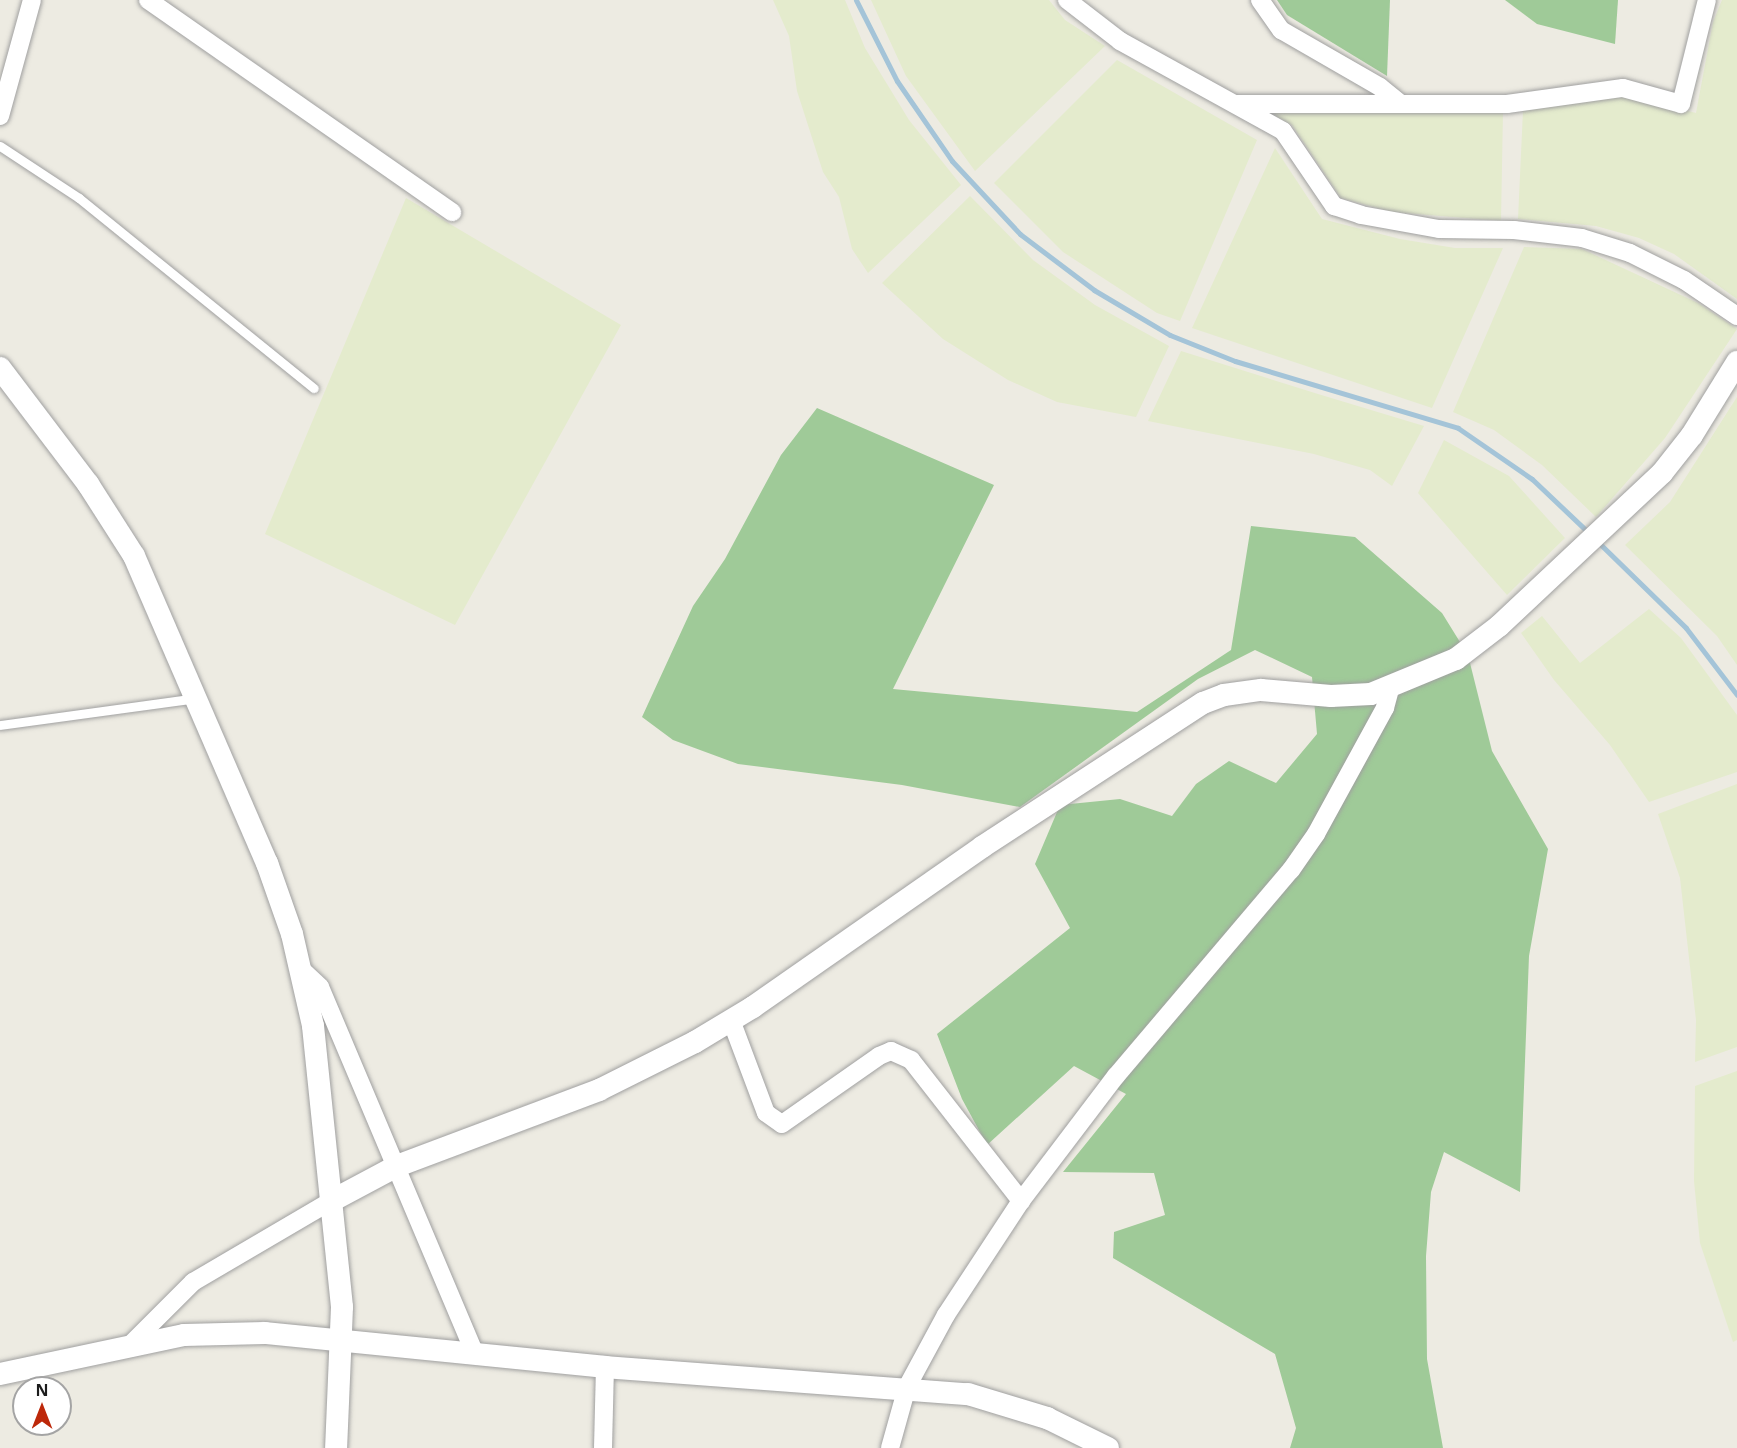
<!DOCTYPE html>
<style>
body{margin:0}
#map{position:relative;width:1737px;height:1448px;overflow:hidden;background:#edebe2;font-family:"Open Sans",sans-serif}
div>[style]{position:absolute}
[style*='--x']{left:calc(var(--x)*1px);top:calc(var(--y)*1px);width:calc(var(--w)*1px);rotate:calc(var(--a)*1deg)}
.farmland>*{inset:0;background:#e4ebcd}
.forest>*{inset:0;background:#9fca98}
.stream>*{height:5px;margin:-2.5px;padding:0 2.5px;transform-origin:2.5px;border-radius:2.5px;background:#a4c4d8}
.roads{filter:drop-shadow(0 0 2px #a0a0a0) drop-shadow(0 0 2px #a0a0a0)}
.service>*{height:9px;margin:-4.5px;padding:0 4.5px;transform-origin:4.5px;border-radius:4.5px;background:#fff}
.minor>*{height:18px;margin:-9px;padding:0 9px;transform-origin:9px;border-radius:9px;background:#fff}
.tertiary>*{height:22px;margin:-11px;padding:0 11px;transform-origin:11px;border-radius:11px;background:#fff}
span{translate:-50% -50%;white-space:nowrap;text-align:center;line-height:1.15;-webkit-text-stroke:5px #fff;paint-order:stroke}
.north{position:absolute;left:12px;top:1376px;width:60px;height:60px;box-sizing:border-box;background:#fff;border:2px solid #a4a4a4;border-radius:50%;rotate:0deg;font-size:16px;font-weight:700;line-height:24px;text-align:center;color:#1c1c1c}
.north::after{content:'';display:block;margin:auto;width:21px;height:27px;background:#bd280a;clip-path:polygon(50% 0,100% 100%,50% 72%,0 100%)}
</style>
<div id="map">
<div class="farmland">
<i style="clip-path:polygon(773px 0,845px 0,865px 48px,909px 120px,961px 185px,868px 273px,852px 249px,839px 197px,823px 172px,797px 91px,789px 36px)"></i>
<i style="clip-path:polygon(871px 0,1049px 0,1065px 20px,1105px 46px,975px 171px,906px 76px)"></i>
<i style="clip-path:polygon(1722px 0,1737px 0,1737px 299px,1674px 254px,1639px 238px,1596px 226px,1518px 219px,1523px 110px,1624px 94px,1696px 113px,1713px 22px)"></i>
<i style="clip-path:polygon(1117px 60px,1257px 140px,1180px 321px,1157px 313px,1063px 252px,994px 183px)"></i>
<i style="clip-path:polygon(1265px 110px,1503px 111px,1501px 221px,1392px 212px,1341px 198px,1292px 125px)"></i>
<i style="clip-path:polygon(1275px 148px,1322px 219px,1400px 239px,1455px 248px,1503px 248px,1432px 408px,1192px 328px)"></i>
<i style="clip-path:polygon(970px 196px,1033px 260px,1095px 305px,1169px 346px,1136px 417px,1057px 402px,1008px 380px,943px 339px,882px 283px)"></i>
<i style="clip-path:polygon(406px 198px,621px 325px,455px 625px,265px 534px)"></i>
<i style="clip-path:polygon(1524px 247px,1582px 249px,1698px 303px,1737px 329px,1665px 438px,1596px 517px,1542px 465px,1494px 430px,1453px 412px)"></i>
<i style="clip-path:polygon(1181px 351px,1318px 394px,1424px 426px,1392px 486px,1370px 470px,1314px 454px,1148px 421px)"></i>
<i style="clip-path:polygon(1737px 397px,1737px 665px,1717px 636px,1625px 545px,1670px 502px)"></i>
<i style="clip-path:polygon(1444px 440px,1509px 476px,1565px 538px,1507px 595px,1418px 493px)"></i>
<i style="clip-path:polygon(1649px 609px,1681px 638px,1737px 715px,1737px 772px,1649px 802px,1610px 745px,1554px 680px,1521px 633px,1542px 616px,1580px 663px)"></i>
<i style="clip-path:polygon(1737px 784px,1737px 1047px,1695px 1062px,1696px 1020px,1680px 878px,1658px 814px)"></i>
<i style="clip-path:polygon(1737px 1071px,1737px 1340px,1733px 1342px,1700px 1243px,1694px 1181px,1695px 1086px)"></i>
</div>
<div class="forest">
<i style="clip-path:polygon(1277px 0,1390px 0,1387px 76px,1287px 15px)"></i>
<i style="clip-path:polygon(1505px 0,1618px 0,1615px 44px,1537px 24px)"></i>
<i style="clip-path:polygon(817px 408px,994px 485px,893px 689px,1137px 712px,1231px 650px,1251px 526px,1355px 537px,1442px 613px,1468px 655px,1492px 751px,1548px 849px,1529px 956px,1520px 1192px,1444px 1152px,1431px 1192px,1426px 1256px,1427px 1359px,1443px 1448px,1290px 1448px,1296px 1428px,1275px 1354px,1113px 1258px,1114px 1232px,1165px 1215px,1154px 1173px,1063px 1172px,1126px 1094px,1074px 1066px,987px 1145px,962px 1099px,937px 1034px,1070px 928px,1035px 864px,1060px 805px,1120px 799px,1172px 816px,1196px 784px,1229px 761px,1276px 783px,1317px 734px,1312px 677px,1255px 650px,1198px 679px,1020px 807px,902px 785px,738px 764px,673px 740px,642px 717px,693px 606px,725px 559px,781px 455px)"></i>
</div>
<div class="stream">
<i style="--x:856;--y:0;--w:91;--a:63.2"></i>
<i style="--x:897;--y:81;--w:97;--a:55.5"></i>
<i style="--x:952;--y:161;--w:100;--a:47"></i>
<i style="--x:1020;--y:234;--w:93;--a:37.1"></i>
<i style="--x:1094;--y:290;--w:88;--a:30.6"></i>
<i style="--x:1170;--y:335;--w:70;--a:21.8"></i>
<i style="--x:1235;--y:361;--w:233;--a:16.7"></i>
<i style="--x:1458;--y:428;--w:90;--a:34.6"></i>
<i style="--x:1532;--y:479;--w:79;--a:43.5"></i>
<i style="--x:1598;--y:542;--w:123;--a:44.3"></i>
<i style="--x:1686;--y:628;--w:84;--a:52.7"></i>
</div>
<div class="roads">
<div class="service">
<i style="--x:0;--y:146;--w:95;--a:33.4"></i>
<i style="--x:79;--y:198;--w:302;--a:39"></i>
<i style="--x:0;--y:725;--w:198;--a:-7.8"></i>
</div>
<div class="minor">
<i style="--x:148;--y:0;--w:371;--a:34.9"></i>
<i style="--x:1067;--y:0;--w:67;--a:37.7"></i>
<i style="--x:1120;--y:41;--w:186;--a:28.9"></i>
<i style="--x:1283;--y:131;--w:91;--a:55.8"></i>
<i style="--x:1334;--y:206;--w:28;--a:18"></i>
<i style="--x:1361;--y:215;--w:79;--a:10.2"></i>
<i style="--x:1439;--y:229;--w:75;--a:0.8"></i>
<i style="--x:1514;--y:230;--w:68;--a:6.7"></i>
<i style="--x:1582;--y:238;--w:50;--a:17.4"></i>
<i style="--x:1630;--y:253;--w:60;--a:26.6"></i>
<i style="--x:1684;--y:280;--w:64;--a:34.2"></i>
<i style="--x:1260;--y:0;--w:37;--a:55"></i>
<i style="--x:1281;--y:30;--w:114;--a:29.9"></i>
<i style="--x:1380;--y:87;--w:27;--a:39"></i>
<i style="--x:1237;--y:104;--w:270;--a:0"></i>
<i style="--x:1507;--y:104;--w:117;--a:-7.9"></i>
<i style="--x:1623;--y:88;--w:60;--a:15.4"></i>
<i style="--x:1681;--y:104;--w:107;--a:-76"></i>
<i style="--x:0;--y:116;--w:120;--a:-74.6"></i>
<i style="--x:301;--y:969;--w:26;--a:43"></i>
<i style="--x:320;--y:987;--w:398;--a:67.1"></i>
<i style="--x:731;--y:1020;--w:99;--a:69.4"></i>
<i style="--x:766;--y:1113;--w:19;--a:35"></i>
<i style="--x:782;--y:1124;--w:118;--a:-35"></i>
<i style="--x:879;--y:1056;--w:13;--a:-23"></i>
<i style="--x:891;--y:1051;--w:22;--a:24"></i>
<i style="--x:911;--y:1060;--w:179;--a:52"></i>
<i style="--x:131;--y:1344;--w:88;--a:-45"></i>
<i style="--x:193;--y:1282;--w:162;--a:-30.4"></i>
<i style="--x:603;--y:1448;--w:81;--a:-88.6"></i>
<i style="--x:890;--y:1448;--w:63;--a:-74.4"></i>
<i style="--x:907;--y:1387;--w:82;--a:-61.6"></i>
<i style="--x:946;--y:1315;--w:136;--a:-56.7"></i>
<i style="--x:1021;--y:1201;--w:157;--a:-52.8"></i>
<i style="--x:1116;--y:1076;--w:270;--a:-49.7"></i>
<i style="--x:1291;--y:870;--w:44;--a:-55.2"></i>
<i style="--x:1316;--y:834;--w:144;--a:-61.3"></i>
<i style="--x:1385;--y:708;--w:20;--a:-75"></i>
</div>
<div class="tertiary">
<i style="--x:0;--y:368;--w:146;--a:52.8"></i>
<i style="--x:88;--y:484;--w:85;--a:57.4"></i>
<i style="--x:134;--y:556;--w:335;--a:66.6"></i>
<i style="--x:267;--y:863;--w:75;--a:70.6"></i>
<i style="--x:292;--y:934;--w:94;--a:77.1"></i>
<i style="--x:313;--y:1026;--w:282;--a:84.1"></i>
<i style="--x:342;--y:1307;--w:141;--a:92.4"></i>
<i style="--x:333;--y:1200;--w:72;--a:-28"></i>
<i style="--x:397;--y:1166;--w:216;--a:-20.6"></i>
<i style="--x:599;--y:1090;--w:107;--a:-26.6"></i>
<i style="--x:695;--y:1042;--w:68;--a:-31.1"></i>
<i style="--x:753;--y:1007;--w:279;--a:-34.9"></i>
<i style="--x:982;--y:847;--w:264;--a:-33.1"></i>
<i style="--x:1203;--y:703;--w:22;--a:-21"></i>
<i style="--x:1224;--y:695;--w:37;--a:-8"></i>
<i style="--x:1261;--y:690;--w:70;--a:4.9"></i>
<i style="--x:1331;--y:696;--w:40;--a:-2.9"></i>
<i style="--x:1371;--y:694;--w:92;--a:-22.4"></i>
<i style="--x:1456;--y:659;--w:54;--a:-37.5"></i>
<i style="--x:1499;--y:626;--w:224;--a:-43.2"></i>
<i style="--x:1662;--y:473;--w:48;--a:-51.7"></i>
<i style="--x:1692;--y:435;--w:86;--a:-58.3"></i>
<i style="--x:0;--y:1374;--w:188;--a:-12"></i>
<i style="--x:184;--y:1335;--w:81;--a:-1.4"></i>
<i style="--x:265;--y:1333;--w:342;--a:5.7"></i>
<i style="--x:605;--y:1367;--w:364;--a:4.3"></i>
<i style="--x:968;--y:1394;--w:83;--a:16.9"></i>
<i style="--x:1047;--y:1418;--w:68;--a:26.2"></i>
</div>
</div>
<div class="north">N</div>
</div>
